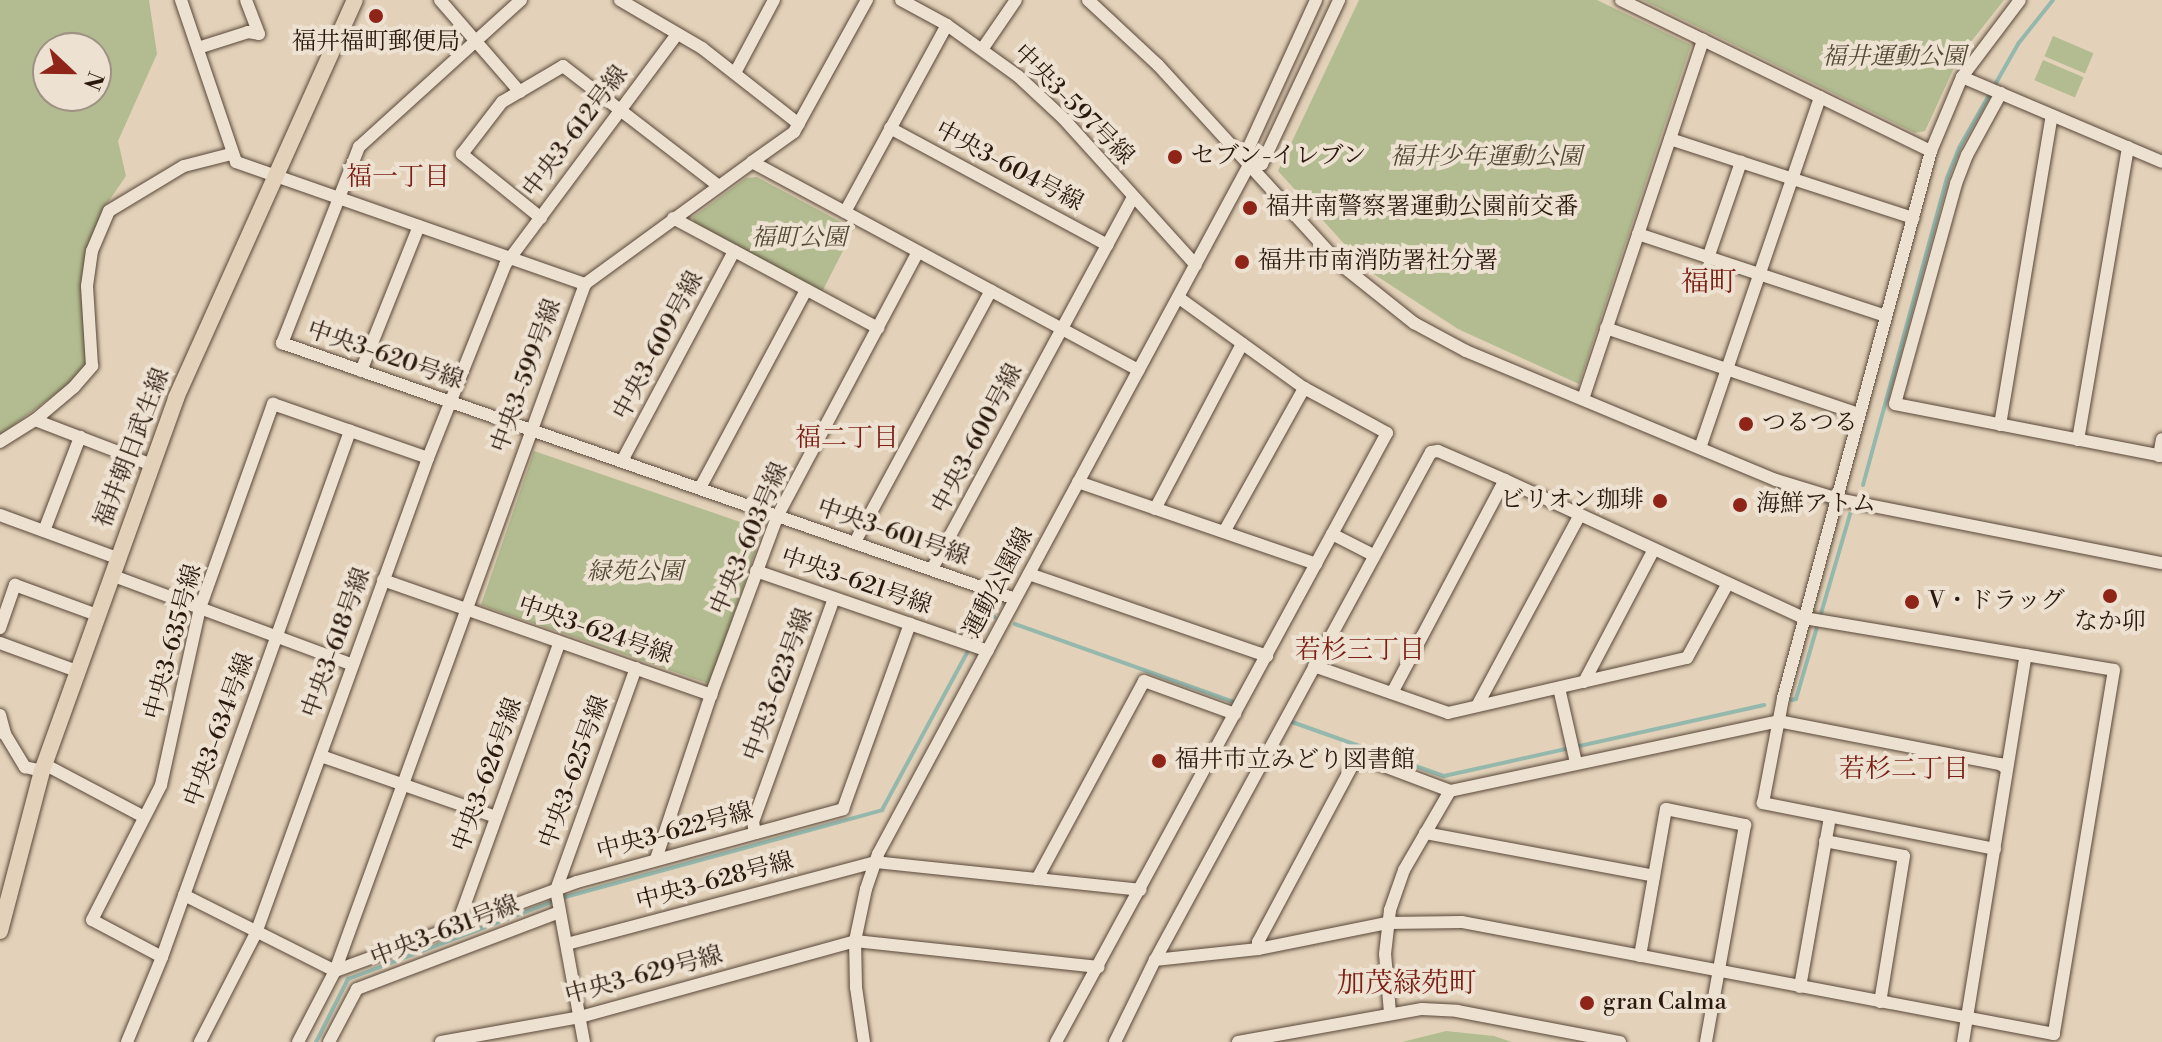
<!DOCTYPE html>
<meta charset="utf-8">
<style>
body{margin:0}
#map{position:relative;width:2162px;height:1042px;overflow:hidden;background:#e3d2b9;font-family:"Libre Bodoni","Noto Serif JP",serif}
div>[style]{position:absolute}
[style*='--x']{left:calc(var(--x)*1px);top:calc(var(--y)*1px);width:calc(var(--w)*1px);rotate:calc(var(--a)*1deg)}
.green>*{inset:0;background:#b3bc90;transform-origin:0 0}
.stream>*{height:4px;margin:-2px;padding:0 2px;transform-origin:2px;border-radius:2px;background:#95b8ad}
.roads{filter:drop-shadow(0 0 2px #594739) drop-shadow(0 0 2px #594739)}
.minor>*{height:12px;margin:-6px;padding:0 6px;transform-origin:6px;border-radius:6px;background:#ede2d2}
.major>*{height:16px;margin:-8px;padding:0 8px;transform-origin:8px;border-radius:8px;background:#e3d2b9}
.dots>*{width:22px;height:22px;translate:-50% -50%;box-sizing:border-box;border:4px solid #ede2d2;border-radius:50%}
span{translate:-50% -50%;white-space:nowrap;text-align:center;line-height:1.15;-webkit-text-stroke:8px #ede2d2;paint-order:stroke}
.poi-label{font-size:24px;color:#2b190e}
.left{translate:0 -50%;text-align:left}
.right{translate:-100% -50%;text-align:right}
.park-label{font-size:24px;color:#544a35;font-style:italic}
.street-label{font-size:24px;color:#2b190e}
.neighbourhood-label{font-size:26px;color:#7a1f14}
.quarter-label{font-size:28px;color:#7a1f14}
.north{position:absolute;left:32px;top:32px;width:80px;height:80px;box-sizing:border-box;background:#ede2d2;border:2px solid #9f9284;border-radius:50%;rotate:112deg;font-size:22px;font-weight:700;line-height:32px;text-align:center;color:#2b190e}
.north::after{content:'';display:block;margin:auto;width:28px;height:36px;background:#8f2418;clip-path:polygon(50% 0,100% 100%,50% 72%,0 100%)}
</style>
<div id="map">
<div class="green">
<i style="clip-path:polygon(evenodd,0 0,149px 0,157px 54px,118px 141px,126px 176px,102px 211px,87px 252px,81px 286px,86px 363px,73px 381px,0 435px,0 0,48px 48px,96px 48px,96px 96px,48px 96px,48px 48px)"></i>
<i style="clip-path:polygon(1359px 0,1597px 0,1691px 45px,1579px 384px,1458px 329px,1369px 271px,1278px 171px)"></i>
<i style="clip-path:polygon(1643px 0,2004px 0,1959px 57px,1925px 131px,1915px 133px)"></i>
<i style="left:2053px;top:36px;width:44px;height:22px;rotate:23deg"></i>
<i style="left:2043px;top:60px;width:44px;height:22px;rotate:23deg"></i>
<i style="clip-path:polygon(757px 177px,854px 229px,822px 292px,694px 223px,693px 217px,746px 178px)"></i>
<i style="left:534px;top:451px;width:242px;height:163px;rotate:19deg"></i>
<i style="clip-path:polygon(1446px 1031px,1494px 1036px,1512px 1042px,1402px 1042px)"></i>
</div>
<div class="stream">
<i style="--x:1863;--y:485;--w:318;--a:-74.7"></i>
<i style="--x:1947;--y:178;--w:32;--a:-68"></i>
<i style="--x:1959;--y:148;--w:120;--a:-60.4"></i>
<i style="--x:2018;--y:44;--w:56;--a:-51.5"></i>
<i style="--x:1015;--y:624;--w:232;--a:19.6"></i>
<i style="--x:974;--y:640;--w:29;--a:-63"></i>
<i style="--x:987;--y:614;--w:8;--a:23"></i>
<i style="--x:1792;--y:700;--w:4;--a:-14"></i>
<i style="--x:1796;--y:699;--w:193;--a:-73.7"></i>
<i style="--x:1292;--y:722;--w:161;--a:19.6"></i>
<i style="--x:1444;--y:776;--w:328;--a:-12.5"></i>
<i style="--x:316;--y:1042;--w:71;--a:-63.1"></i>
<i style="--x:348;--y:979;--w:232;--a:-20.7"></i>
<i style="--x:565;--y:897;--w:329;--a:-15.3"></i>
<i style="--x:882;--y:810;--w:181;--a:-61.6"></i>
</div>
<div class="roads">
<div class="minor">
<i style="--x:181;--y:0;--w:171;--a:71.2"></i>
<i style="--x:236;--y:162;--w:370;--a:19.3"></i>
<i style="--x:440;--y:0;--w:122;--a:49"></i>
<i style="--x:521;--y:0;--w:219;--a:137.8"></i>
<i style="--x:359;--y:147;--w:211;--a:111.4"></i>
<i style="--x:282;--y:343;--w:776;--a:19.25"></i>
<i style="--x:620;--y:0;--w:95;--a:30.3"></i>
<i style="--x:702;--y:48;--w:123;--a:38.1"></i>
<i style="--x:901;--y:0;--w:52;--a:28.5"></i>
<i style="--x:947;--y:25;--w:87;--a:35.7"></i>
<i style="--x:1018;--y:76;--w:62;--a:43"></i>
<i style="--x:1063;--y:118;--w:198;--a:47.9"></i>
<i style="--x:1088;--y:0;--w:96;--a:42.9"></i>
<i style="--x:1158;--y:65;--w:270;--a:47.6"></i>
<i style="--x:1340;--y:264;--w:95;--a:38.6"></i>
<i style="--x:1414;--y:323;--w:59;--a:28.3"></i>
<i style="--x:1466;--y:351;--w:336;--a:22.6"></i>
<i style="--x:1776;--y:480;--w:65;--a:17"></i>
<i style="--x:1838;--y:499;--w:330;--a:11.2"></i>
<i style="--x:1621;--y:0;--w:345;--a:26"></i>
<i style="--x:198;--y:48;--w:52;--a:-17.7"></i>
<i style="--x:248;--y:32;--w:11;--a:10"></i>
<i style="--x:259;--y:34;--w:36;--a:-111"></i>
<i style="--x:983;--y:48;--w:58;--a:-55.5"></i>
<i style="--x:735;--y:73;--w:83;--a:-61.9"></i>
<i style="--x:1962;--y:77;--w:217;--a:23"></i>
<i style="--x:2001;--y:93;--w:71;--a:118.7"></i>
<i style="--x:1967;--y:155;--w:31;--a:111"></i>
<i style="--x:1956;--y:184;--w:228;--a:105.5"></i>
<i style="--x:1895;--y:404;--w:272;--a:11"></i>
<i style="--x:890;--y:128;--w:247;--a:28.3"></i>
<i style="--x:1670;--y:139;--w:256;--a:18"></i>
<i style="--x:752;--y:162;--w:52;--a:-35.5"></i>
<i style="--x:794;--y:132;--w:151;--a:-61.1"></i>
<i style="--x:1250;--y:163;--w:12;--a:5"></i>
<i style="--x:1262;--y:164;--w:181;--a:-64.8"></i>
<i style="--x:1250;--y:163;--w:12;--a:-104"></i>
<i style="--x:1247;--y:151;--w:166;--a:-65.4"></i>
<i style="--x:845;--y:212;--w:213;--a:-61.4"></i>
<i style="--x:541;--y:218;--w:102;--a:-141"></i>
<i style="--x:462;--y:154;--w:66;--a:-52.4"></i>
<i style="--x:502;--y:102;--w:71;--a:-30.5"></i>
<i style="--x:563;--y:66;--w:197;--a:37.6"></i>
<i style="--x:673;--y:218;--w:233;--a:28.2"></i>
<i style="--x:1638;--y:234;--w:261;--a:18.3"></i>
<i style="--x:1708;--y:258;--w:102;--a:-71"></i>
<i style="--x:1606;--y:328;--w:267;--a:18.8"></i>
<i style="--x:361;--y:371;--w:156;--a:-68.2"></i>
<i style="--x:1583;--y:399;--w:379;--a:-71.5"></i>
<i style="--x:35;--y:420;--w:125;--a:21"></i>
<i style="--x:2000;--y:425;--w:314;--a:-80.5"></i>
<i style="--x:2078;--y:440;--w:297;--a:-80.3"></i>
<i style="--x:0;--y:442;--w:41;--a:-32.2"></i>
<i style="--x:35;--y:420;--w:51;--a:-40.2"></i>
<i style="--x:74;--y:387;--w:28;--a:-49"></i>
<i style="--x:92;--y:366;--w:80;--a:-93.6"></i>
<i style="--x:87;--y:286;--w:35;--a:-82"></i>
<i style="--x:92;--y:251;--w:43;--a:-67"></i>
<i style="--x:109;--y:211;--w:87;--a:-31"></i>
<i style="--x:184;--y:166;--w:49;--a:-14.3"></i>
<i style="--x:1700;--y:448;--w:371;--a:-71.1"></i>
<i style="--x:2159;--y:456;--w:17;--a:-80"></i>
<i style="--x:622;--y:461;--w:238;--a:-61.9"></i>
<i style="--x:1078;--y:482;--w:252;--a:19"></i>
<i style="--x:700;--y:488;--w:225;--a:-61.8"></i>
<i style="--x:1155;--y:509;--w:187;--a:-62.2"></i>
<i style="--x:0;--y:515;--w:125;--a:20.2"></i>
<i style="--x:44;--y:531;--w:101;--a:-69"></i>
<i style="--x:1224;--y:532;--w:165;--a:-60.9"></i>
<i style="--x:1332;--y:534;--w:46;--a:27.1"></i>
<i style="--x:855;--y:542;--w:286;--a:-61.6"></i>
<i style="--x:932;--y:569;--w:423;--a:-61.6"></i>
<i style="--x:756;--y:571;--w:245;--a:19"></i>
<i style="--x:1029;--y:574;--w:252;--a:19"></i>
<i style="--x:111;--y:575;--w:258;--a:20.4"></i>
<i style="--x:383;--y:580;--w:348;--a:19.3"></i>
<i style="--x:0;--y:628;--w:46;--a:-70.8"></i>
<i style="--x:15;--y:585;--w:87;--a:20.1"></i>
<i style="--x:0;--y:643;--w:82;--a:20"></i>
<i style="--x:1314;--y:666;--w:142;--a:19.3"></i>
<i style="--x:1448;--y:713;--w:245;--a:-13"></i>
<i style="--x:1687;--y:658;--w:85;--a:-61.3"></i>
<i style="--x:1584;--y:682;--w:150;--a:-62.2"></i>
<i style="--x:1559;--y:688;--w:77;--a:77.2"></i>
<i style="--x:1392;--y:693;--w:241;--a:-62.1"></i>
<i style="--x:1477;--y:706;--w:217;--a:-61.7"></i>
<i style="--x:0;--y:715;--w:20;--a:75"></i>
<i style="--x:0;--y:732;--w:5;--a:22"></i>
<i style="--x:5;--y:734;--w:39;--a:59"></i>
<i style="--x:25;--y:767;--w:17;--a:13"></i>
<i style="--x:321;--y:756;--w:185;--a:19.2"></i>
<i style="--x:44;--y:764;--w:113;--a:27.9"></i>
<i style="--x:755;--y:833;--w:11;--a:-100"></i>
<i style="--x:753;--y:822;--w:238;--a:-70.1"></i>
<i style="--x:1425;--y:833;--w:233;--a:10.6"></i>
<i style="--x:1825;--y:841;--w:80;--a:10.8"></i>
<i style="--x:1904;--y:856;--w:148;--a:99.3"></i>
<i style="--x:1995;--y:849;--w:237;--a:-168.8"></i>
<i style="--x:1763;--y:803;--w:107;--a:-79.2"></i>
<i style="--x:1783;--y:698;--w:567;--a:-74.86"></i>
<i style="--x:1931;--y:151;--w:80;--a:-67.3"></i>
<i style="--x:1962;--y:77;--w:96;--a:-53"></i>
<i style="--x:656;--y:859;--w:173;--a:-71.5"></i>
<i style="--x:711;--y:695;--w:192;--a:-69.6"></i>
<i style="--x:778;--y:515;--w:298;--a:-62"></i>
<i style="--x:1037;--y:879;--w:225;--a:-61.6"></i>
<i style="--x:1144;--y:681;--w:97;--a:19.9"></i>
<i style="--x:184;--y:895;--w:169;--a:26.7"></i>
<i style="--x:335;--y:971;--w:258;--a:-20.2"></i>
<i style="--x:577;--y:882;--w:276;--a:-15.3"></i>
<i style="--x:843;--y:809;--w:197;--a:-70.1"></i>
<i style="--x:463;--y:924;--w:12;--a:-95"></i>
<i style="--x:462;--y:912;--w:287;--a:-70.1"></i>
<i style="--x:567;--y:944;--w:319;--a:-14.9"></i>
<i style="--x:875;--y:862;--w:267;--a:6"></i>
<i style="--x:1258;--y:949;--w:7;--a:-90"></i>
<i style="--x:1258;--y:942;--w:202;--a:-61.9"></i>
<i style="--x:1353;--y:764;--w:16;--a:-15"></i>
<i style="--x:1368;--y:760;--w:88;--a:20.7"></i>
<i style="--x:1640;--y:956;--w:149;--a:-80"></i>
<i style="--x:1666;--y:809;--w:81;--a:11.4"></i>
<i style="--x:1745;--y:825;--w:220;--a:100.2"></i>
<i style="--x:162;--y:957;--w:79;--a:-152.1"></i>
<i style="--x:92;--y:920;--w:152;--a:-62.9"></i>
<i style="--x:161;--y:785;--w:181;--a:-77.6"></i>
<i style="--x:200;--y:608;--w:217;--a:-70.3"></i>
<i style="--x:273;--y:404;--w:164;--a:19.2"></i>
<i style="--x:1800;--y:987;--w:173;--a:-80"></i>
<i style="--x:1390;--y:1013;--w:59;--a:-94.8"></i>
<i style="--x:1385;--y:954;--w:44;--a:-83.5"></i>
<i style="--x:1390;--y:910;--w:42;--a:-70.7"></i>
<i style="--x:1404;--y:870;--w:91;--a:-59.8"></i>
<i style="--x:1450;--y:791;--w:335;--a:-12"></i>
<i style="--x:1778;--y:721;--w:226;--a:11"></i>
<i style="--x:2000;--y:764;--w:7;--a:34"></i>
<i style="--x:127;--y:1042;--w:92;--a:-67.6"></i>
<i style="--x:162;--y:957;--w:559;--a:-70.33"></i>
<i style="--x:200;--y:1042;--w:123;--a:-62.8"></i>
<i style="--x:256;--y:933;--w:505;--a:-70.09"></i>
<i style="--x:428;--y:458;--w:208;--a:-68.2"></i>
<i style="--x:505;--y:265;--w:288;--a:-53.3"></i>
<i style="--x:298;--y:1042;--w:80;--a:-62.5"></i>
<i style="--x:335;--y:971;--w:731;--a:-70"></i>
<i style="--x:585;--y:284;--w:207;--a:-36.1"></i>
<i style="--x:752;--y:162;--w:439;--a:28.3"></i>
<i style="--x:329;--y:1042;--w:60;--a:-62.2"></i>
<i style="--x:357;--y:989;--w:217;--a:-20.8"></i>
<i style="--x:441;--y:1042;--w:141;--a:-10.2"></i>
<i style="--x:580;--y:1017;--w:285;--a:-15.4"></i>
<i style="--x:855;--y:941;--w:245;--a:6.1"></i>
<i style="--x:584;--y:1042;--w:155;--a:-100.4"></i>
<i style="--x:556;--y:890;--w:236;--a:-70.2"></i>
<i style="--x:864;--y:1042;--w:56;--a:-98.3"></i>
<i style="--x:856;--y:987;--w:46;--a:-91.2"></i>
<i style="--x:855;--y:941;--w:53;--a:-78.1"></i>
<i style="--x:866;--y:889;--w:37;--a:-71"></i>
<i style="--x:878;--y:854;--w:785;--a:-61.7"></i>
<i style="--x:1056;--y:1042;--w:693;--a:-61.48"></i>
<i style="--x:1387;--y:433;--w:94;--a:-151.5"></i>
<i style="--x:1304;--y:388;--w:155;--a:-144.2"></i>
<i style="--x:1115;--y:1042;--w:91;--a:-64"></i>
<i style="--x:1155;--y:960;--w:578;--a:-61.48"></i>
<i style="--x:1431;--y:452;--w:7;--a:-8"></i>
<i style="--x:1438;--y:451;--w:73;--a:23.4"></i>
<i style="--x:1505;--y:480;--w:329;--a:24.8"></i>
<i style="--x:1804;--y:618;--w:314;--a:9.5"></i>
<i style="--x:2114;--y:670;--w:369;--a:99.4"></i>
<i style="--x:2054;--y:1034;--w:603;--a:-169.29"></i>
<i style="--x:1462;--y:922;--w:75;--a:179.2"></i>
<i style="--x:1387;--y:923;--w:132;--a:168.6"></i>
<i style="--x:1258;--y:949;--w:104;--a:173.9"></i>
<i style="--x:1238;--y:1042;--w:187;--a:-10.2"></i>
<i style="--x:1422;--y:1009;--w:35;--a:3"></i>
<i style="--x:1457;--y:1011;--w:166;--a:10.8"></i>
<i style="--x:1963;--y:1042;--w:392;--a:-80.8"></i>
</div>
<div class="major">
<i style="--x:0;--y:931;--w:165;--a:-75.3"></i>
<i style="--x:42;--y:771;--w:396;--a:-70.2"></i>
<i style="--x:176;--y:398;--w:436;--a:-65.8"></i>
</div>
</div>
<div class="dots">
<i style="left:376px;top:16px;background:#8f2418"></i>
<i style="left:1175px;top:157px;background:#8f2418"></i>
<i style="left:1250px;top:208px;background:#8f2418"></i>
<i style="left:1242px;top:262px;background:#8f2418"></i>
<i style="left:1746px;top:424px;background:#8f2418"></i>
<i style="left:1660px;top:501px;background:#8f2418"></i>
<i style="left:1740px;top:505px;background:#8f2418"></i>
<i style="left:2110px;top:596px;background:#8f2418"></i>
<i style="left:1912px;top:602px;background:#8f2418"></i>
<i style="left:1159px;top:761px;background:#8f2418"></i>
<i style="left:1587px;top:1003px;background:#8f2418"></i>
</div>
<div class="poi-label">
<span style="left:376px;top:43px">福井福町郵便局</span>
<span class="left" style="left:1191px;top:157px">セブン-イレブン</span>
<span class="left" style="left:1266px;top:208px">福井南警察署運動公園前交番</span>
<span class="left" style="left:1258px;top:262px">福井市南消防署社分署</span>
<span class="left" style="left:1762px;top:424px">つるつる</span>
<span class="right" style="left:1644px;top:501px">ビリオン珈琲</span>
<span class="left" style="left:1756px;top:505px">海鮮アトム</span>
<span class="left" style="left:1928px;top:602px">V・ドラッグ</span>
<span style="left:2110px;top:623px">なか卯</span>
<span class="left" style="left:1175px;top:761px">福井市立みどり図書館</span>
<span class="left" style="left:1603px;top:1003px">gran Calma</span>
</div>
<div class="park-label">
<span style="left:1894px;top:58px">福井運動公園</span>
<span style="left:1486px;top:158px">福井少年運動公園</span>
<span style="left:799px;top:239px">福町公園</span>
<span style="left:635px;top:573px">緑苑公園</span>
</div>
<div class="street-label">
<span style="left:1073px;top:105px;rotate:45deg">中央3-597号線</span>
<span style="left:576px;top:132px;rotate:-53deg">中央3-612号線</span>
<span style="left:1009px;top:167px;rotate:28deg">中央3-604号線</span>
<span style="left:659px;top:346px;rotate:-62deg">中央3-609号線</span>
<span style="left:385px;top:356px;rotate:19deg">中央3-620号線</span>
<span style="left:527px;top:376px;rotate:-70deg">中央3-599号線</span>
<span style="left:978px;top:439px;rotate:-62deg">中央3-600号線</span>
<span style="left:133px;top:448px;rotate:-69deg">福井朝日武生線</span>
<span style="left:893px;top:533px;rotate:19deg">中央3-601号線</span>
<span style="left:750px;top:539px;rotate:-67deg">中央3-603号線</span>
<span style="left:856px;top:582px;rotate:19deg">中央3-621号線</span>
<span style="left:999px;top:583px;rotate:-62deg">運動公園線</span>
<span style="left:595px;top:631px;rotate:19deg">中央3-624号線</span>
<span style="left:174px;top:642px;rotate:-75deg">中央3-635号線</span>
<span style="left:337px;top:643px;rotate:-70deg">中央3-618号線</span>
<span style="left:779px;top:685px;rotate:-70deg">中央3-623号線</span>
<span style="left:220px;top:730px;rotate:-70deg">中央3-634号線</span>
<span style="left:575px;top:772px;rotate:-70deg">中央3-625号線</span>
<span style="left:488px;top:775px;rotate:-70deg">中央3-626号線</span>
<span style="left:675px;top:832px;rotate:-15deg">中央3-622号線</span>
<span style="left:715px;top:882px;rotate:-15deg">中央3-628号線</span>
<span style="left:445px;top:932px;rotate:-21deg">中央3-631号線</span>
<span style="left:644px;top:976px;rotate:-15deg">中央3-629号線</span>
</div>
<div class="neighbourhood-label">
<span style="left:398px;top:178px">福一丁目</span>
<span style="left:847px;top:439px">福二丁目</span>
<span style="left:1360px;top:651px">若杉三丁目</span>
<span style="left:1904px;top:770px">若杉二丁目</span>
</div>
<div class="quarter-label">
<span style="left:1709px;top:283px">福町</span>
<span style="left:1407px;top:984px">加茂緑苑町</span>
</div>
<div class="north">N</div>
</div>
